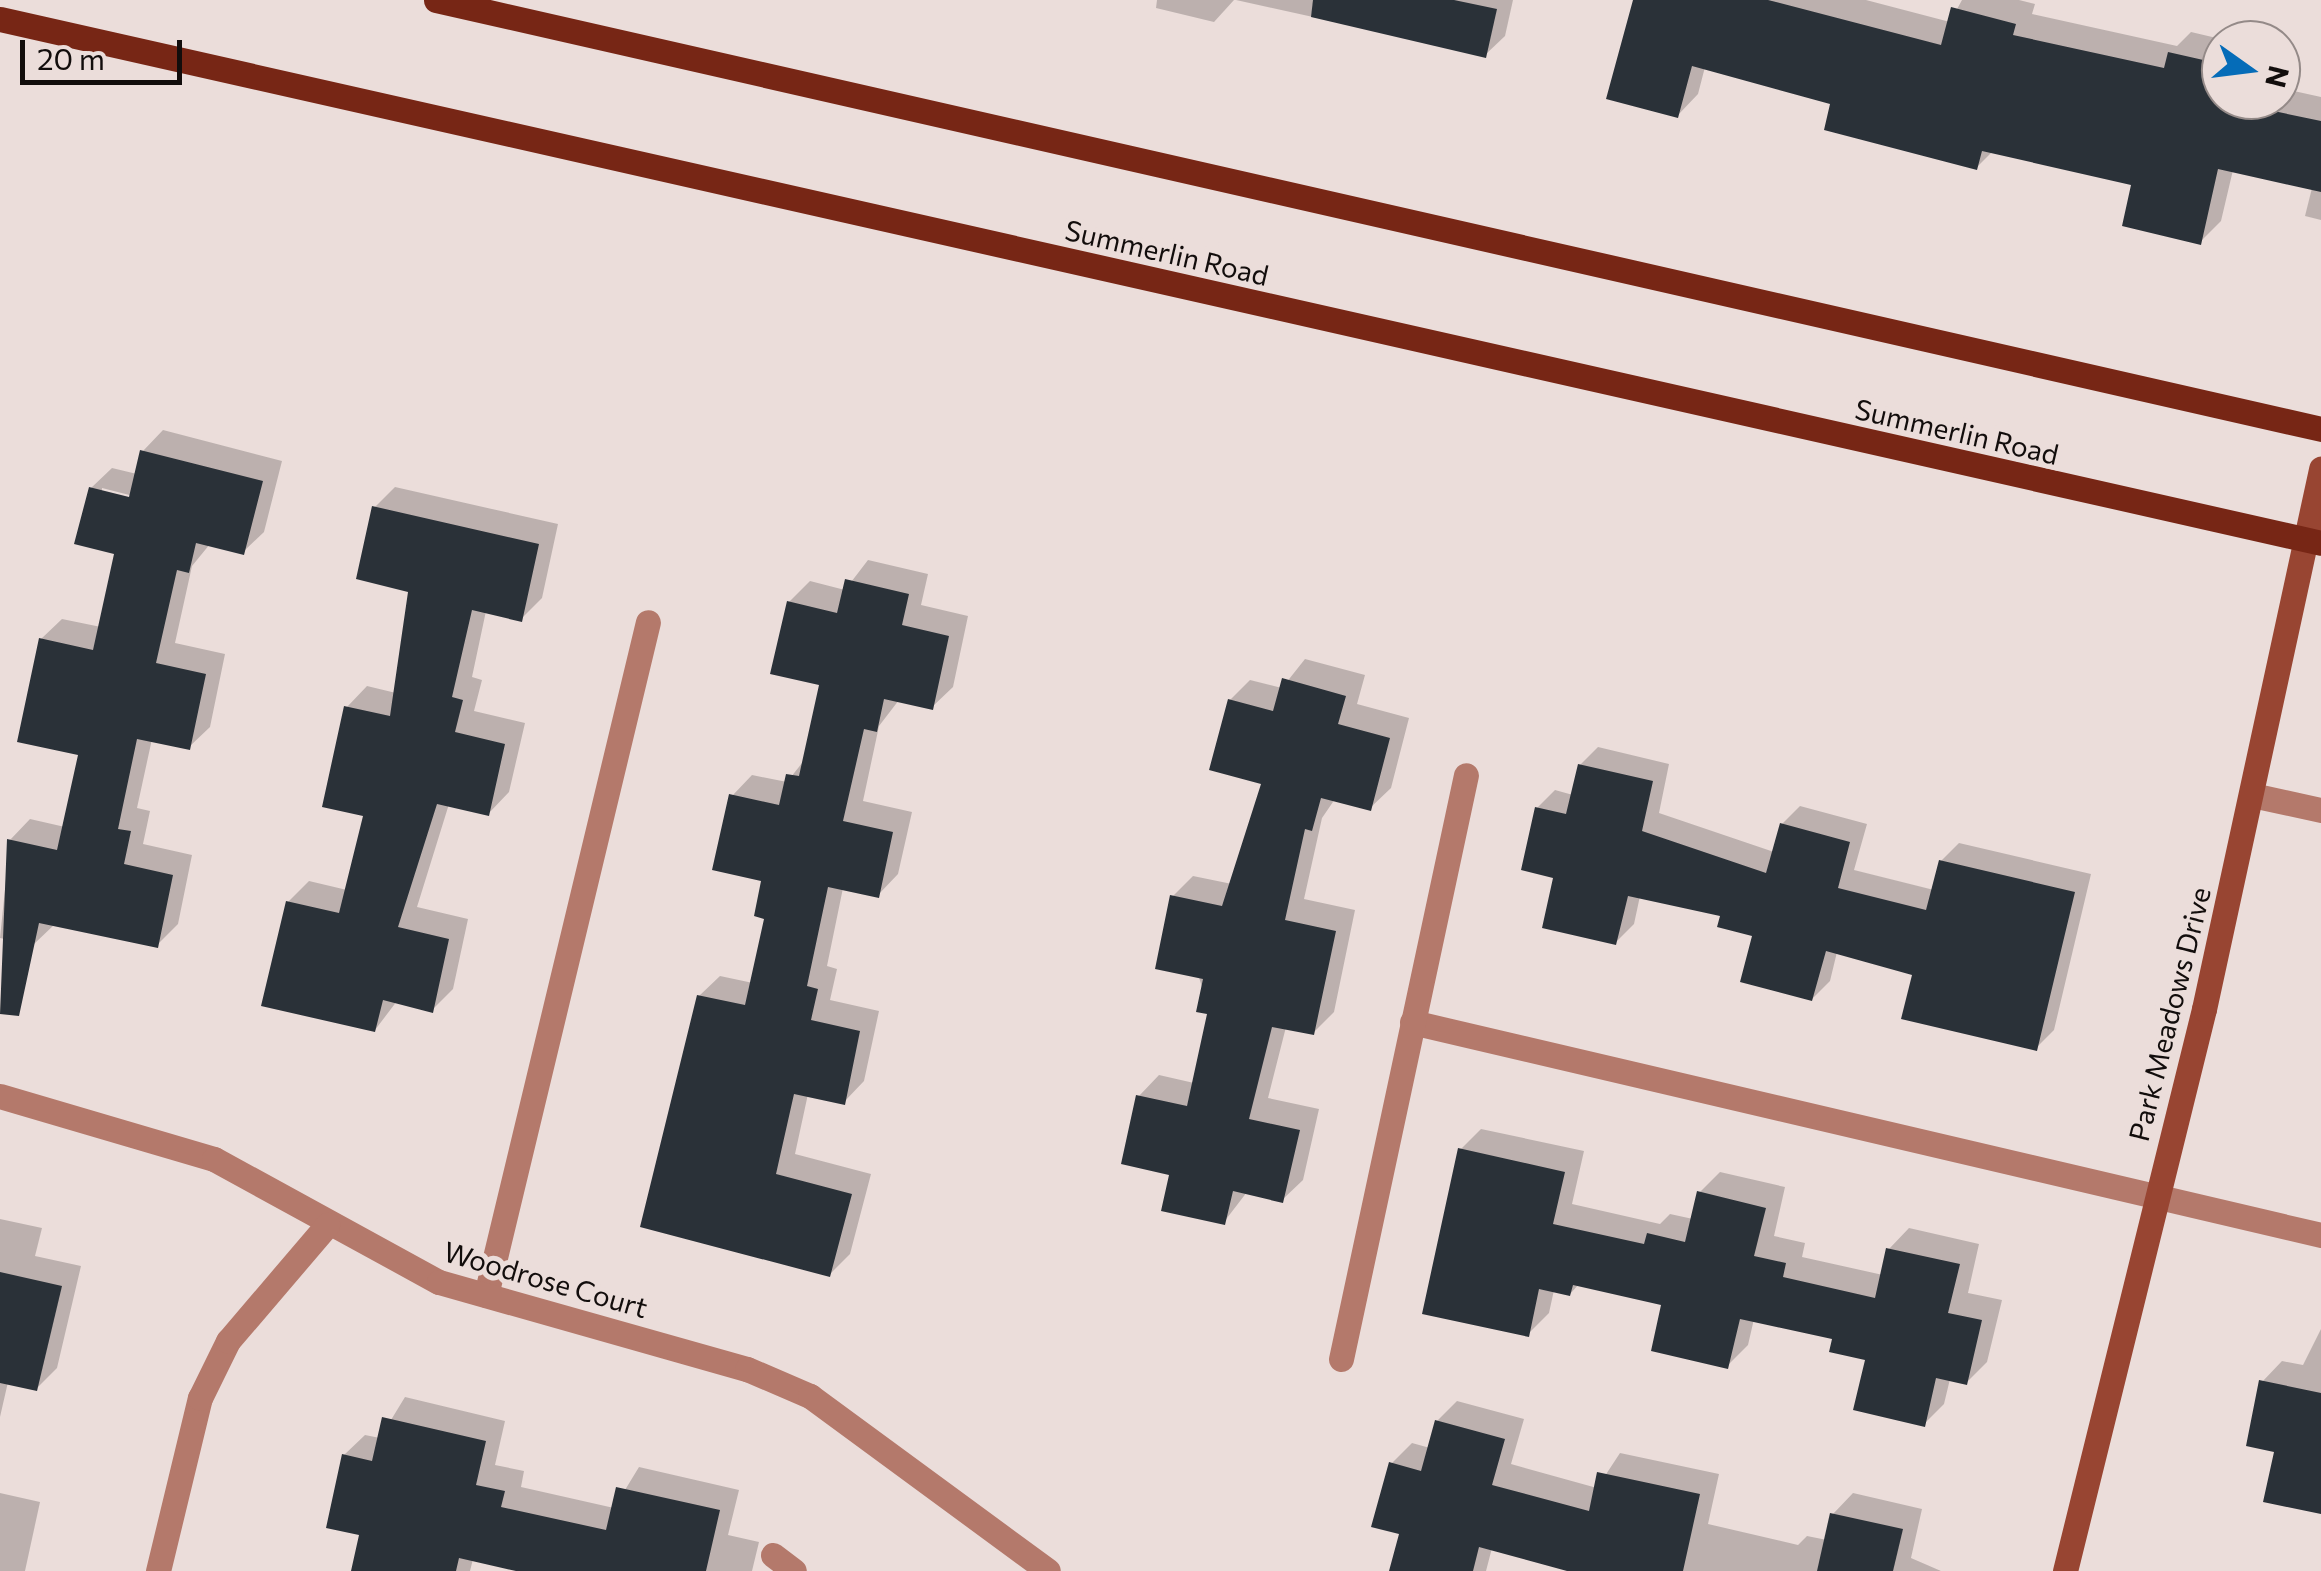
<!DOCTYPE html>
<style>
body{margin:0}
#map{position:relative;width:2321px;height:1571px;overflow:hidden;background:#ebddda;font-family:Commissioner,sans-serif}
div>[style]{position:absolute}
[style*='--x']{left:calc(var(--x)*1px);top:calc(var(--y)*1px);width:calc(var(--w)*1px);rotate:calc(var(--a)*1deg)}
.shadow>*{inset:0;background:#0003}
.building>*{inset:0;background:#2a3138}
.lane>*{height:25px;margin:-12.5px;padding:0 12.5px;transform-origin:12.5px;border-radius:12.5px;background:#b4796b}
.street>*{height:25px;margin:-12.5px;padding:0 12.5px;transform-origin:12.5px;border-radius:12.5px;background:#b4796b}
.secondary>*{height:25px;margin:-12.5px;padding:0 12.5px;transform-origin:12.5px;border-radius:12.5px;background:#984532}
.primary>*{height:25px;margin:-12.5px;padding:0 12.5px;transform-origin:12.5px;border-radius:12.5px;background:#772615}
span{translate:-50% -50%;white-space:nowrap;text-align:center;line-height:1.15;-webkit-text-stroke:10px #ebddda;paint-order:stroke}
.street-label{font-size:28px;color:#120d0c}
.north{position:absolute;left:2201px;top:20px;width:100px;height:100px;box-sizing:border-box;background:#ebddda;border:2px solid #948a88;border-radius:50%;rotate:104deg;font-size:28px;font-weight:700;line-height:40px;text-align:center;color:#120d0c}
.north::after{content:'';display:block;margin:auto;width:35px;height:45px;background:#056cb8;clip-path:polygon(50% 0,100% 100%,50% 72%,0 100%)}
.scale{position:absolute;left:20px;top:40px;width:162px;height:45px;box-sizing:border-box;border:5px solid #120d0c;border-top:0;padding-left:12px;font-size:30px;line-height:35px;white-space:nowrap;color:#120d0c;-webkit-text-stroke:8px #ebddda;paint-order:stroke}
</style>
<div id="map">
<div class="shadow">
<i style="clip-path:polygon(1157px 0,1234px 0,1214px 22px,1156px 8px)"></i>
<i style="clip-path:polygon(1236px 0,1513px 0,1505px 36px,1485px 55px)"></i>
<i style="clip-path:polygon(1635px 0,1866px 0,1950px 22px,1962px 0,2019px 0,2035px 4px,2032px 14px,2177px 46px,2191px 32px,2225px 40px,2221px 100px,2281px 100px,2281px 88px,2321px 97px,2321px 220px,2305px 216px,2312px 188px,2233px 170px,2221px 221px,2200px 242px,2134px 183px,1993px 151px,1976px 168px,1833px 102px,1705px 67px,1698px 94px,1678px 115px)"></i>
<i style="clip-path:polygon(evenodd,163px 430px,282px 461px,264px 532px,243px 552px,210px 544px,192px 566px,175px 643px,225px 654px,210px 727px,189px 747px,152px 739px,137px 808px,150px 811px,143px 844px,192px 855px,178px 924px,157px 945px,55px 924px,33px 945px,0 938px,10px 840px,30px 819px,65px 827px,81px 753px,41px 639px,62px 619px,101px 627px,117px 553px,91px 488px,112px 468px,137px 474px,143px 451px,163px 430px,102px 488px,141px 498px,140px 503px,102px 493px,102px 488px)"></i>
<i style="clip-path:polygon(395px 487px,558px 524px,542px 598px,521px 619px,486px 611px,472px 677px,482px 680px,474px 711px,525px 723px,509px 792px,489px 813px,449px 804px,417px 907px,468px 919px,453px 989px,432px 1010px,397px 1001px,375px 1030px,288px 902px,309px 881px,347px 890px,366px 814px,347px 707px,367px 686px,396px 693px,411px 590px,374px 508px)"></i>
<i style="clip-path:polygon(868px 560px,928px 574px,921px 605px,968px 616px,953px 687px,932px 707px,899px 700px,879px 726px,863px 801px,912px 812px,898px 874px,878px 895px,843px 888px,827px 966px,837px 969px,830px 1000px,879px 1011px,864px 1081px,844px 1102px,808px 1094px,795px 1154px,871px 1174px,850px 1254px,829px 1275px,643px 1225px,699px 996px,720px 976px,753px 983px,767px 917px,764px 879px,732px 796px,752px 775px,787px 782px,806px 758px,822px 683px,789px 602px,810px 581px,845px 590px)"></i>
<i style="clip-path:polygon(1305px 659px,1365px 675px,1357px 704px,1409px 718px,1391px 788px,1370px 808px,1335px 799px,1322px 818px,1304px 899px,1355px 910px,1334px 1012px,1313px 1033px,1286px 1027px,1268px 1098px,1319px 1109px,1303px 1180px,1282px 1200px,1247px 1192px,1224px 1222px,1172px 1174px,1139px 1096px,1159px 1075px,1194px 1083px,1210px 1012px,1173px 896px,1193px 876px,1232px 884px,1264px 782px,1230px 700px,1250px 680px,1282px 688px)"></i>
<i style="clip-path:polygon(1598px 747px,1669px 764px,1659px 813px,1774px 852px,1782px 824px,1800px 806px,1867px 824px,1854px 870px,1934px 890px,1941px 861px,1959px 843px,2091px 874px,2054px 1030px,2036px 1048px,1915px 973px,1837px 952px,1830px 981px,1812px 999px,1755px 934px,1723px 914px,1640px 896px,1634px 924px,1616px 942px,1556px 876px,1537px 808px,1555px 790px,1573px 795px,1580px 765px)"></i>
<i style="clip-path:polygon(1481px 1129px,1584px 1151px,1572px 1204px,1660px 1224px,1670px 1214px,1693px 1219px,1699px 1193px,1720px 1172px,1785px 1187px,1774px 1236px,1805px 1243px,1802px 1257px,1883px 1275px,1889px 1249px,1909px 1228px,1979px 1244px,1968px 1293px,2002px 1300px,1987px 1362px,1966px 1383px,1950px 1379px,1944px 1404px,1924px 1424px,1868px 1358px,1835px 1337px,1754px 1319px,1748px 1345px,1727px 1366px,1664px 1303px,1579px 1284px,1570px 1294px,1554px 1290px,1549px 1313px,1528px 1334px,1460px 1150px)"></i>
<i style="clip-path:polygon(0 1219px,42px 1228px,35px 1256px,81px 1266px,57px 1368px,37px 1388px,8px 1382px,0 1417px)"></i>
<i style="clip-path:polygon(2321px 1329px,2321px 1512px,2277px 1450px,2262px 1382px,2282px 1361px,2303px 1365px)"></i>
<i style="clip-path:polygon(405px 1397px,505px 1421px,495px 1465px,524px 1471px,521px 1487px,614px 1508px,639px 1467px,739px 1490px,728px 1535px,759px 1542px,752px 1571px,528px 1571px,473px 1559px,470px 1571px,353px 1571px,362px 1533px,344px 1455px,365px 1435px,380px 1438px)"></i>
<i style="clip-path:polygon(1457px 1401px,1524px 1419px,1511px 1464px,1597px 1488px,1620px 1453px,1719px 1474px,1708px 1524px,1798px 1545px,1807px 1536px,1827px 1540px,1833px 1514px,1853px 1493px,1922px 1509px,1911px 1558px,1941px 1571px,1576px 1571px,1492px 1548px,1486px 1571px,1391px 1571px,1402px 1533px,1391px 1464px,1412px 1443px,1430px 1448px,1437px 1421px)"></i>
<i style="clip-path:polygon(0 1493px,40px 1502px,25px 1571px,0 1571px)"></i>
</div>
<div class="building">
<i style="clip-path:polygon(1313px 0,1454px 0,1497px 9px,1486px 58px,1311px 17px)"></i>
<i style="clip-path:polygon(1633px 0,1768px 0,1941px 45px,1951px 7px,2016px 24px,2013px 35px,2164px 68px,2168px 52px,2221px 64px,2221px 100px,2321px 121px,2321px 192px,2218px 169px,2201px 245px,2122px 226px,2131px 185px,1982px 151px,1977px 170px,1824px 130px,1830px 104px,1692px 66px,1678px 118px,1606px 99px)"></i>
<i style="clip-path:polygon(140px 450px,263px 481px,244px 555px,196px 543px,189px 573px,177px 570px,156px 663px,206px 674px,190px 750px,137px 739px,118px 829px,131px 831px,124px 864px,173px 875px,158px 948px,39px 923px,19px 1016px,0 1014px,7px 839px,57px 850px,78px 755px,17px 742px,39px 638px,93px 650px,114px 554px,74px 544px,89px 487px,129px 497px)"></i>
<i style="clip-path:polygon(372px 506px,539px 544px,522px 622px,472px 610px,452px 697px,463px 700px,455px 732px,505px 744px,489px 816px,437px 804px,398px 927px,449px 939px,433px 1013px,383px 1000px,375px 1032px,261px 1006px,286px 901px,339px 913px,363px 816px,322px 807px,344px 706px,390px 716px,408px 592px,356px 579px)"></i>
<i style="clip-path:polygon(845px 579px,909px 594px,902px 625px,949px 636px,933px 710px,884px 699px,877px 732px,864px 729px,843px 821px,893px 832px,879px 898px,828px 887px,807px 986px,818px 989px,811px 1020px,860px 1031px,845px 1105px,794px 1094px,776px 1174px,852px 1194px,830px 1277px,640px 1227px,697px 995px,745px 1005px,764px 919px,754px 916px,761px 881px,712px 870px,729px 794px,779px 805px,786px 774px,799px 776px,819px 685px,770px 674px,787px 601px,837px 613px)"></i>
<i style="clip-path:polygon(1282px 678px,1346px 696px,1338px 724px,1390px 738px,1371px 811px,1321px 798px,1312px 831px,1305px 829px,1285px 920px,1336px 931px,1314px 1035px,1272px 1027px,1249px 1119px,1300px 1130px,1283px 1203px,1233px 1191px,1225px 1225px,1161px 1211px,1169px 1175px,1121px 1164px,1136px 1095px,1187px 1106px,1207px 1014px,1196px 1012px,1203px 979px,1155px 969px,1170px 895px,1222px 906px,1261px 784px,1209px 770px,1228px 699px,1273px 711px)"></i>
<i style="clip-path:polygon(1578px 764px,1653px 781px,1642px 831px,1766px 873px,1780px 823px,1850px 842px,1838px 888px,1926px 910px,1939px 860px,2075px 892px,2037px 1051px,1901px 1019px,1912px 975px,1826px 951px,1812px 1001px,1740px 982px,1752px 936px,1717px 927px,1720px 916px,1628px 896px,1616px 945px,1542px 928px,1553px 878px,1521px 870px,1535px 807px,1566px 814px)"></i>
<i style="clip-path:polygon(1458px 1148px,1565px 1172px,1553px 1224px,1644px 1244px,1647px 1233px,1685px 1242px,1697px 1191px,1766px 1208px,1754px 1256px,1786px 1263px,1783px 1277px,1875px 1298px,1886px 1248px,1960px 1264px,1948px 1313px,1982px 1320px,1967px 1385px,1936px 1378px,1925px 1427px,1853px 1410px,1865px 1360px,1829px 1352px,1832px 1339px,1740px 1319px,1728px 1369px,1651px 1351px,1661px 1305px,1573px 1285px,1570px 1296px,1539px 1289px,1529px 1337px,1422px 1314px)"></i>
<i style="clip-path:polygon(0 1272px,62px 1286px,37px 1391px,0 1383px)"></i>
<i style="clip-path:polygon(2259px 1380px,2321px 1393px,2321px 1514px,2263px 1502px,2274px 1452px,2246px 1446px)"></i>
<i style="clip-path:polygon(382px 1417px,486px 1441px,476px 1485px,505px 1491px,501px 1507px,606px 1530px,616px 1487px,720px 1510px,706px 1571px,516px 1571px,459px 1558px,456px 1571px,351px 1571px,359px 1535px,326px 1528px,342px 1454px,372px 1461px)"></i>
<i style="clip-path:polygon(1435px 1420px,1505px 1439px,1492px 1485px,1589px 1511px,1597px 1472px,1700px 1494px,1683px 1571px,1567px 1571px,1479px 1547px,1473px 1571px,1389px 1571px,1399px 1534px,1371px 1527px,1389px 1462px,1421px 1471px)"></i>
<i style="clip-path:polygon(1830px 1513px,1903px 1529px,1893px 1571px,1817px 1571px)"></i>
</div>
<div class="lane">
<i style="--x:1412;--y:1022;--w:934;--a:13.19"></i>
<i style="--x:486;--y:1295;--w:692;--a:-76.47"></i>
<i style="--x:1341;--y:1359;--w:597;--a:-77.92"></i>
<i style="--x:773;--y:1555;--w:26;--a:37"></i>
</div>
<div class="street">
<i style="--x:2252;--y:795;--w:71;--a:12.3"></i>
<i style="--x:0;--y:1096;--w:223;--a:16.4"></i>
<i style="--x:214;--y:1159;--w:256;--a:28.7"></i>
<i style="--x:439;--y:1282;--w:320;--a:15.8"></i>
<i style="--x:747;--y:1369;--w:69;--a:23.2"></i>
<i style="--x:810;--y:1396;--w:295;--a:36.3"></i>
<i style="--x:158;--y:1571;--w:178;--a:-76.4"></i>
<i style="--x:200;--y:1398;--w:64;--a:-63.8"></i>
<i style="--x:228;--y:1341;--w:153;--a:-49.5"></i>
</div>
<div class="secondary">
<i style="--x:2065;--y:1571;--w:579;--a:-76.11"></i>
<i style="--x:2204;--y:1009;--w:553;--a:-77.77"></i>
</div>
<div class="primary">
<i style="--x:436;--y:0;--w:1933;--a:12.82"></i>
<i style="--x:0;--y:19;--w:2379;--a:12.72"></i>
</div>
<div class="street-label">
<span style="left:1167px;top:252px;rotate:13deg">Summerlin Road</span>
<span style="left:1957px;top:431px;rotate:13deg">Summerlin Road</span>
<span style="left:2169px;top:1014px;rotate:-76deg">Park Meadows Drive</span>
<span style="left:546px;top:1279px;rotate:16deg">Woodrose Court</span>
</div>
<div class="north">N</div>
<div class="scale">20 m</div>
</div>
